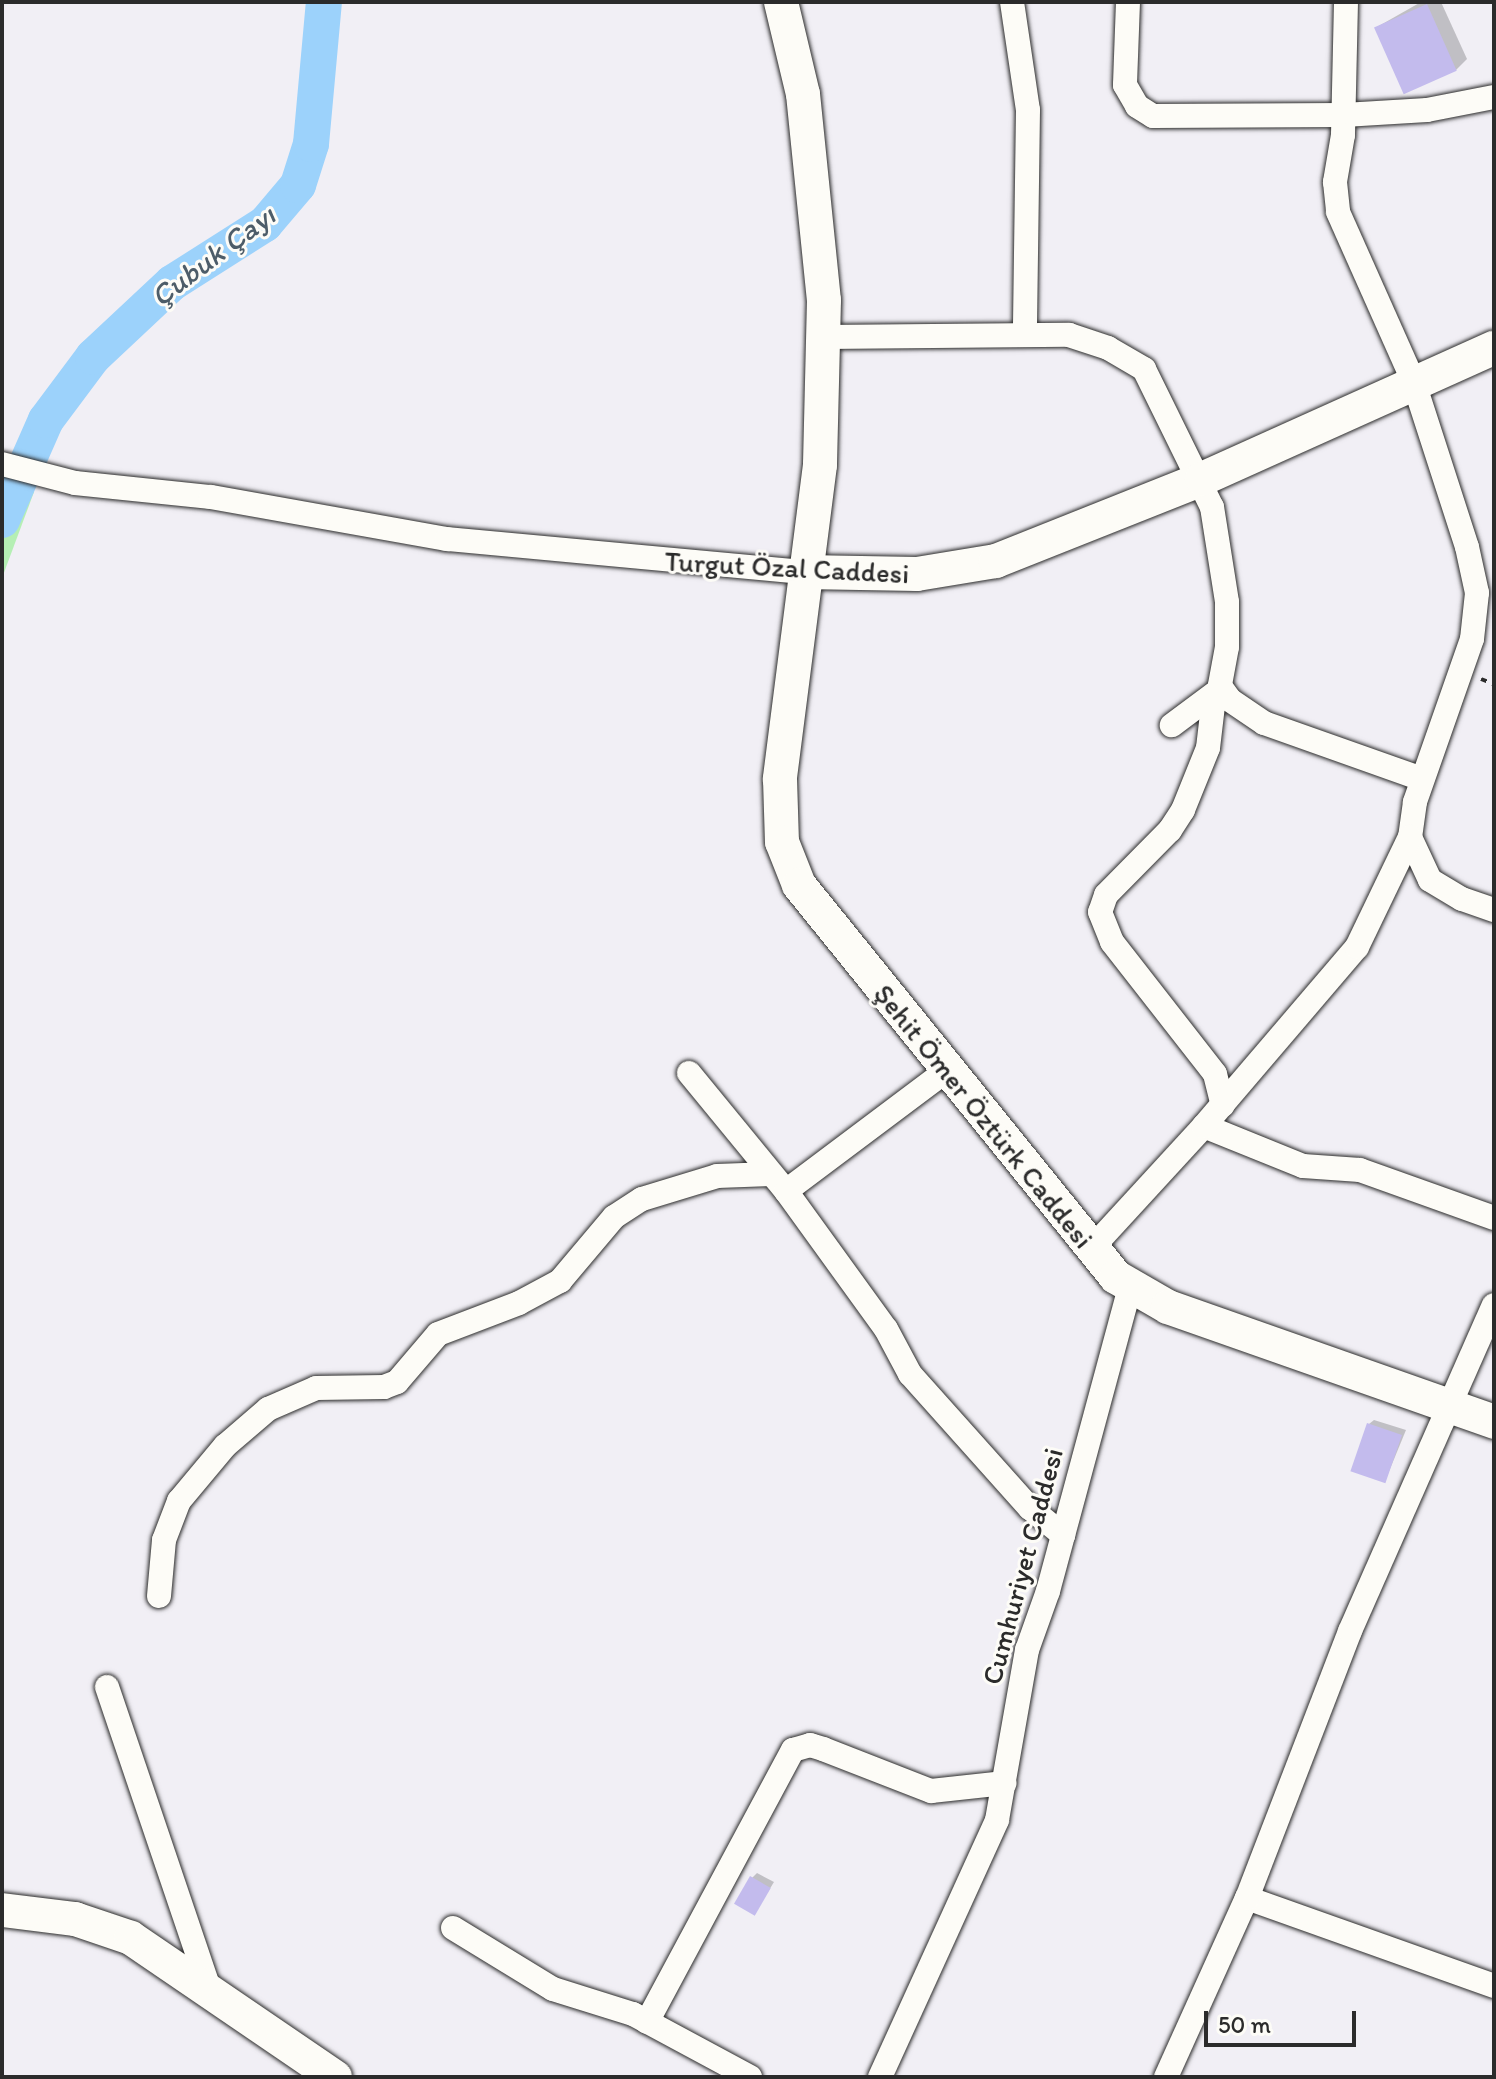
<!DOCTYPE html>
<meta charset="utf-8">
<style>
body{margin:0}
#map{position:relative;width:1496px;height:2079px;overflow:hidden;background:#f1eff5;font-family:Itim,sans-serif}
div>[style]{position:absolute}
[style*='--x']{left:calc(var(--x)*1px);top:calc(var(--y)*1px);width:calc(var(--w)*1px);rotate:calc(var(--a)*1deg)}
.green>*{inset:0;background:#b5efb4}
.shadow>*{inset:0;background:#0003}
.river>*{height:36px;margin:-18px;padding:0 18px;transform-origin:18px;border-radius:18px;background:#9cd2fb}
.building>*{inset:0;background:#c3bbed;transform-origin:0 0}
.path>*{height:4px;margin-top:-2px;transform-origin:0;background:repeating-linear-gradient(90deg,#2b2b2b 0 6px,transparent 0 12px)}
.roads{filter:drop-shadow(0 0 2px #2b2b2b) drop-shadow(0 0 2px #2b2b2b)}
.street>*{height:24px;margin:-12px;padding:0 12px;transform-origin:12px;border-radius:12px;background:#fdfcf7}
.secondary>*{height:34px;margin:-17px;padding:0 17px;transform-origin:17px;border-radius:17px;background:#fdfcf7}
span{translate:-50% -50%;white-space:nowrap;text-align:center;line-height:1.15;-webkit-text-stroke:6px #fdfcf7;paint-order:stroke}
.street-label{font-size:28px;color:#2b2b2b}
.water-label{font-size:30px;color:#4d5d69;font-style:italic}
.frame{position:absolute;inset:0;border:4px solid #2b2b2b;pointer-events:none}
.scale{position:absolute;left:1204px;top:2011px;width:152px;height:36px;box-sizing:border-box;border:4px solid #2b2b2b;border-top:0;padding-left:10px;font-size:24px;line-height:28px;white-space:nowrap;color:#2b2b2b;-webkit-text-stroke:6px #fdfcf7;paint-order:stroke}
</style>
<div id="map">
<div class="green">
<i style="clip-path:polygon(2px 483px,34px 492px,2px 578px)"></i>
</div>
<div class="shadow">
<i style="clip-path:polygon(1421px 2px,1441px 2px,1467px 59px,1456px 70px,1377px 27px)"></i>
<i style="clip-path:polygon(1374px 1420px,1406px 1430px,1385px 1481px,1369px 1424px)"></i>
<i style="clip-path:polygon(757px 1873px,774px 1882px,755px 1913px,752px 1878px)"></i>
</div>
<div class="river">
<i style="--x:2;--y:520;--w:109;--a:-66.3"></i>
<i style="--x:46;--y:420;--w:79;--a:-53.3"></i>
<i style="--x:93;--y:357;--w:108;--a:-43.1"></i>
<i style="--x:172;--y:283;--w:110;--a:-32.4"></i>
<i style="--x:265;--y:224;--w:51;--a:-49.8"></i>
<i style="--x:298;--y:185;--w:43;--a:-72.4"></i>
<i style="--x:311;--y:144;--w:143;--a:-84.8"></i>
</div>
<div class="building">
<i style="left:1427px;top:4px;width:73px;height:58px;rotate:66deg"></i>
<i style="left:1367px;top:1423px;width:37px;height:51px;rotate:19deg"></i>
<i style="left:750px;top:1876px;width:24px;height:32px;rotate:30deg"></i>
</div>
<div class="path">
<i style="--x:1481;--y:679;--w:14;--a:21"></i>
</div>
<div class="roads">
<div class="street">
<i style="--x:1012;--y:2;--w:109;--a:81.6"></i>
<i style="--x:1028;--y:110;--w:224;--a:90.8"></i>
<i style="--x:1128;--y:2;--w:83;--a:92.1"></i>
<i style="--x:1125;--y:85;--w:24;--a:60"></i>
<i style="--x:1137;--y:106;--w:19;--a:32"></i>
<i style="--x:1153;--y:116;--w:191;--a:-0.3"></i>
<i style="--x:1344;--y:115;--w:83;--a:-3.4"></i>
<i style="--x:1427;--y:110;--w:68;--a:-11"></i>
<i style="--x:1346;--y:2;--w:133;--a:91.3"></i>
<i style="--x:1343;--y:135;--w:48;--a:99.7"></i>
<i style="--x:1335;--y:182;--w:30;--a:84"></i>
<i style="--x:1338;--y:212;--w:187;--a:66"></i>
<i style="--x:1414;--y:383;--w:172;--a:72.1"></i>
<i style="--x:1467;--y:547;--w:47;--a:77.7"></i>
<i style="--x:1477;--y:593;--w:46;--a:96.2"></i>
<i style="--x:1472;--y:639;--w:173;--a:109.3"></i>
<i style="--x:1415;--y:802;--w:35;--a:98"></i>
<i style="--x:1410;--y:837;--w:47;--a:65.1"></i>
<i style="--x:1430;--y:880;--w:37;--a:31"></i>
<i style="--x:1462;--y:899;--w:34;--a:19"></i>
<i style="--x:825;--y:337;--w:244;--a:-0.5"></i>
<i style="--x:1069;--y:335;--w:41;--a:18.4"></i>
<i style="--x:1108;--y:348;--w:42;--a:30.3"></i>
<i style="--x:1144;--y:369;--w:154;--a:63.8"></i>
<i style="--x:1212;--y:507;--w:96;--a:81"></i>
<i style="--x:1227;--y:602;--w:45;--a:90"></i>
<i style="--x:1227;--y:647;--w:44;--a:100.5"></i>
<i style="--x:1219;--y:690;--w:59;--a:143.3"></i>
<i style="--x:2;--y:464;--w:75;--a:14.6"></i>
<i style="--x:75;--y:483;--w:137;--a:5.9"></i>
<i style="--x:211;--y:497;--w:240;--a:10.1"></i>
<i style="--x:447;--y:539;--w:359;--a:5.3"></i>
<i style="--x:1220;--y:686;--w:17;--a:54"></i>
<i style="--x:1230;--y:700;--w:41;--a:34.1"></i>
<i style="--x:1264;--y:723;--w:168;--a:19.5"></i>
<i style="--x:1214;--y:697;--w:51;--a:96.7"></i>
<i style="--x:1208;--y:748;--w:67;--a:112"></i>
<i style="--x:1183;--y:810;--w:24;--a:123"></i>
<i style="--x:1170;--y:830;--w:91;--a:134.6"></i>
<i style="--x:1106;--y:895;--w:18;--a:109"></i>
<i style="--x:1100;--y:912;--w:32;--a:68"></i>
<i style="--x:1112;--y:942;--w:167;--a:52"></i>
<i style="--x:1215;--y:1074;--w:32;--a:76"></i>
<i style="--x:689;--y:1073;--w:153;--a:50.6"></i>
<i style="--x:786;--y:1191;--w:170;--a:54.1"></i>
<i style="--x:886;--y:1329;--w:51;--a:61.9"></i>
<i style="--x:910;--y:1374;--w:180;--a:48.2"></i>
<i style="--x:1030;--y:1508;--w:43;--a:39.3"></i>
<i style="--x:1204;--y:1126;--w:107;--a:22"></i>
<i style="--x:1303;--y:1166;--w:57;--a:4"></i>
<i style="--x:1360;--y:1170;--w:142;--a:19.7"></i>
<i style="--x:786;--y:1191;--w:201;--a:-36.9"></i>
<i style="--x:1091;--y:1249;--w:167;--a:-47.4"></i>
<i style="--x:1204;--y:1126;--w:235;--a:-49.5"></i>
<i style="--x:1357;--y:947;--w:122;--a:-64.3"></i>
<i style="--x:159;--y:1596;--w:56;--a:-84.9"></i>
<i style="--x:164;--y:1540;--w:42;--a:-69"></i>
<i style="--x:179;--y:1501;--w:72;--a:-50.1"></i>
<i style="--x:225;--y:1446;--w:57;--a:-40.7"></i>
<i style="--x:268;--y:1409;--w:52;--a:-23.6"></i>
<i style="--x:316;--y:1388;--w:68;--a:-0.8"></i>
<i style="--x:384;--y:1387;--w:14;--a:-21"></i>
<i style="--x:397;--y:1382;--w:63;--a:-49.5"></i>
<i style="--x:438;--y:1334;--w:87;--a:-20.9"></i>
<i style="--x:519;--y:1303;--w:47;--a:-28.2"></i>
<i style="--x:560;--y:1281;--w:84;--a:-49.8"></i>
<i style="--x:614;--y:1217;--w:33;--a:-33"></i>
<i style="--x:642;--y:1199;--w:78;--a:-17"></i>
<i style="--x:717;--y:1176;--w:54;--a:-2.1"></i>
<i style="--x:107;--y:1687;--w:319;--a:71.3"></i>
<i style="--x:1247;--y:1898;--w:262;--a:19.6"></i>
<i style="--x:453;--y:1928;--w:117;--a:31.4"></i>
<i style="--x:553;--y:1989;--w:84;--a:17.4"></i>
<i style="--x:633;--y:2014;--w:133;--a:28.3"></i>
<i style="--x:647;--y:2022;--w:309;--a:-61.8"></i>
<i style="--x:793;--y:1750;--w:18;--a:-16"></i>
<i style="--x:810;--y:1745;--w:14;--a:17"></i>
<i style="--x:823;--y:1749;--w:116;--a:21.3"></i>
<i style="--x:931;--y:1791;--w:74;--a:-6.2"></i>
<i style="--x:880;--y:2077;--w:282;--a:-65.5"></i>
<i style="--x:997;--y:1820;--w:173;--a:-80"></i>
<i style="--x:1027;--y:1650;--w:63;--a:-70.4"></i>
<i style="--x:1048;--y:1591;--w:314;--a:-74.9"></i>
<i style="--x:1166;--y:2077;--w:196;--a:-65.7"></i>
<i style="--x:1247;--y:1898;--w:286;--a:-68.9"></i>
<i style="--x:1350;--y:1631;--w:356;--a:-66.2"></i>
</div>
<div class="secondary">
<i style="--x:781;--y:2;--w:95;--a:76.6"></i>
<i style="--x:803;--y:94;--w:207;--a:84.2"></i>
<i style="--x:824;--y:300;--w:165;--a:91.4"></i>
<i style="--x:820;--y:465;--w:317;--a:97.3"></i>
<i style="--x:780;--y:779;--w:63;--a:88.2"></i>
<i style="--x:782;--y:842;--w:46;--a:68.4"></i>
<i style="--x:799;--y:885;--w:504;--a:51.04"></i>
<i style="--x:1116;--y:1277;--w:60;--a:30"></i>
<i style="--x:1168;--y:1307;--w:346;--a:19.4"></i>
<i style="--x:804;--y:572;--w:113;--a:1"></i>
<i style="--x:917;--y:574;--w:80;--a:-9.3"></i>
<i style="--x:996;--y:561;--w:222;--a:-21.7"></i>
<i style="--x:1202;--y:479;--w:320;--a:-24.2"></i>
<i style="--x:2;--y:1910;--w:74;--a:7"></i>
<i style="--x:75;--y:1919;--w:59;--a:18.7"></i>
<i style="--x:131;--y:1938;--w:247;--a:34.3"></i>
</div>
</div>
<div class="street-label">
<span style="left:787px;top:567px;rotate:3deg">Turgut Özal Caddesi</span>
<span style="left:984px;top:1116px;rotate:51deg">Şehit Ömer Öztürk Caddesi</span>
<span style="left:1022px;top:1566px;rotate:-75deg">Cumhuriyet Caddesi</span>
</div>
<div class="water-label">
<span style="left:213px;top:256px;rotate:-37deg">Çubuk Çayı</span>
</div>
<div class="frame"></div>
<div class="scale">50 m</div>
</div>
